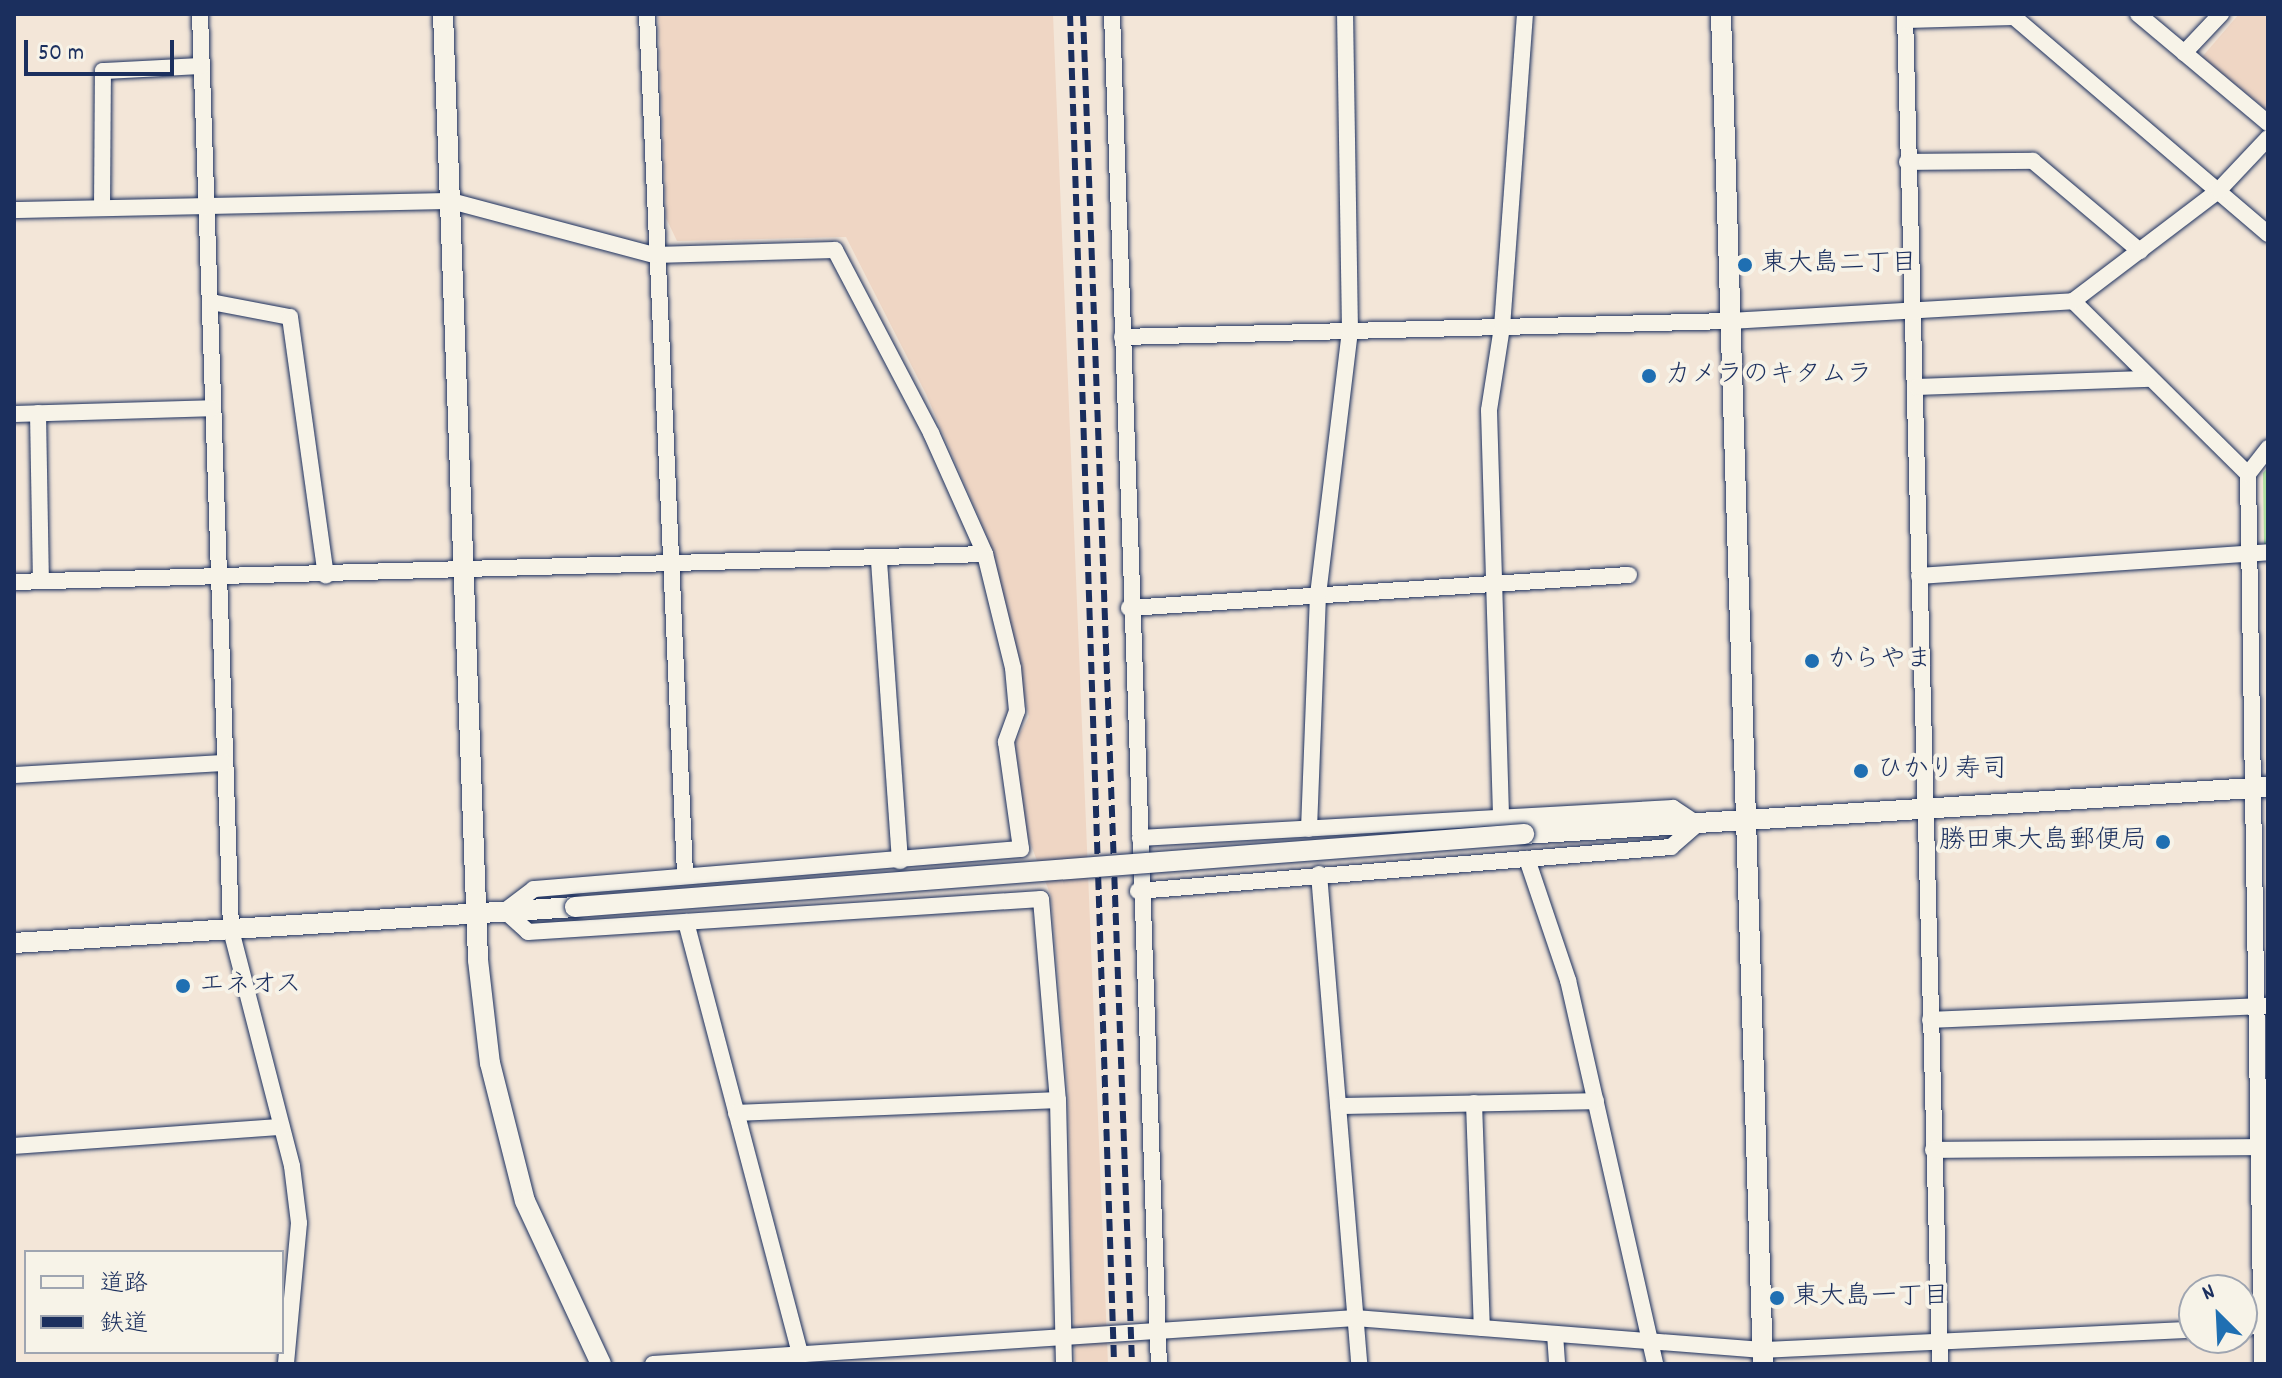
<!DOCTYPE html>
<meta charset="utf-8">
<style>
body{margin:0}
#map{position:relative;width:2282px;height:1378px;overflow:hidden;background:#f3e6d8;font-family:Dekko,"Klee One",sans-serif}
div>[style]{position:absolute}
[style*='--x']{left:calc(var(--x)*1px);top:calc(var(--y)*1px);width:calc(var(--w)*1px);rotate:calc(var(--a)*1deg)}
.built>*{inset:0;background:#efd6c4}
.green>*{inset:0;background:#b0e1a2}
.roads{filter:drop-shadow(0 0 2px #1b2f5e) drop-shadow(0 0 2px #1b2f5e)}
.minor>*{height:16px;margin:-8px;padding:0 8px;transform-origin:8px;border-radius:8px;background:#f7f3e8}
.tertiary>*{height:20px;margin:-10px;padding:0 10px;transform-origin:10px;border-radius:10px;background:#f7f3e8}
.rail>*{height:6px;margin-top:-3px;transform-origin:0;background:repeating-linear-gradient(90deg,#1b2f5e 0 12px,transparent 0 18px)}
.bridges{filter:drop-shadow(0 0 2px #1b2f5e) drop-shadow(0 0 2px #1b2f5e)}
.tertiary-bridge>*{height:20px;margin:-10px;padding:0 10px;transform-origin:10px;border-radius:10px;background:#f7f3e8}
.dots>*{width:22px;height:22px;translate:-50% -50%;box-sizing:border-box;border:4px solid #f7f3e8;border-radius:50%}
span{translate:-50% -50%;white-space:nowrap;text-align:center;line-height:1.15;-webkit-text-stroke:8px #f7f3e8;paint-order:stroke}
.poi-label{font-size:26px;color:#1b2f5e}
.left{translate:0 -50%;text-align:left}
.right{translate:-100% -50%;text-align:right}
.frame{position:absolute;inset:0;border:16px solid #1b2f5e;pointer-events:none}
.legend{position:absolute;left:24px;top:1250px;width:260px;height:104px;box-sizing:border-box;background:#f7f3e8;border:2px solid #9fa5b1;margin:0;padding:10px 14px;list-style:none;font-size:24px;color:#1b2f5e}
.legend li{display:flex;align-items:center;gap:16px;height:40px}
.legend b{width:40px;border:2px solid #9fa5b1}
.north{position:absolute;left:2178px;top:1274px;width:80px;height:80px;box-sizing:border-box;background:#f7f3e8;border:2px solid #9fa5b1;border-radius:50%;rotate:336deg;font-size:22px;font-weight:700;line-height:32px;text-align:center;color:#1b2f5e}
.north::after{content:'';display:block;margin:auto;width:28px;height:36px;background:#1f6fb2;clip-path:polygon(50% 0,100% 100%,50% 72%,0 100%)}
.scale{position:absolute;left:24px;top:40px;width:150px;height:36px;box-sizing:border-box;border:4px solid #1b2f5e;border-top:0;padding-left:10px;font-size:24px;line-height:28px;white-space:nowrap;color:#1b2f5e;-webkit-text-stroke:6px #f7f3e8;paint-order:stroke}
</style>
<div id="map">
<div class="built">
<i style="clip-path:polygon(658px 14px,1053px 14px,1108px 1364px,1075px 1364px,1068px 1093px,1051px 896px,1027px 835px,1015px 742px,1029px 717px,988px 538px,926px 394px,846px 237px,677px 241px,666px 218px)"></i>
<i style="clip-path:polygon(2239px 14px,2268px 14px,2268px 111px,2202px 57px)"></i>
</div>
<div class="green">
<i style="clip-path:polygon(2268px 467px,2268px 544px,2264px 544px,2263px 473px)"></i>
</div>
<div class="roads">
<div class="minor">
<i style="--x:200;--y:14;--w:917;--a:88.06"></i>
<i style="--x:231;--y:930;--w:244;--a:75.5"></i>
<i style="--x:292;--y:1166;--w:57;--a:83"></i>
<i style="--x:299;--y:1223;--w:142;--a:95.3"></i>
<i style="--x:647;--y:14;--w:862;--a:87.47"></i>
<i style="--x:1112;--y:14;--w:1351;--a:88.01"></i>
<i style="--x:1905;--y:14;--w:1350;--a:88.51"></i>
<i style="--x:2138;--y:14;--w:170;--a:40"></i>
<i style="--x:1906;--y:20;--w:108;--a:-1.6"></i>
<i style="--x:2014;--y:17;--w:334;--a:40.5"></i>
<i style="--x:2184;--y:53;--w:54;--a:-46.5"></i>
<i style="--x:1907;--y:162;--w:126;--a:-0.5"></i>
<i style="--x:2033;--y:161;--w:140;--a:40.1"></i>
<i style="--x:102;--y:207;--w:136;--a:-89.6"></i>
<i style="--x:103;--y:71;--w:99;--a:-2.9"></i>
<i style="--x:14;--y:210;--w:437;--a:-1.2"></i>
<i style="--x:451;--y:201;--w:210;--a:14.9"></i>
<i style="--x:654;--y:255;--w:181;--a:-1.6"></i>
<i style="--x:835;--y:250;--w:207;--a:62.3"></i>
<i style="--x:931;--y:433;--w:133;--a:65.9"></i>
<i style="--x:985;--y:554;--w:117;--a:76.2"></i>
<i style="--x:1013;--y:668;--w:43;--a:84.7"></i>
<i style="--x:1017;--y:711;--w:33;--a:110"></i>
<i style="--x:1006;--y:742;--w:108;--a:82"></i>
<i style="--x:1021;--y:849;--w:489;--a:175.3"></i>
<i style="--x:534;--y:889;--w:36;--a:143"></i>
<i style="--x:505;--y:911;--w:31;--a:42"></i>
<i style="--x:528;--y:932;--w:514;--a:-3.68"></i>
<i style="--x:1041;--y:899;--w:202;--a:85.2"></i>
<i style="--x:1058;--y:1100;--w:264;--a:88.7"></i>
<i style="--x:2073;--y:301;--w:246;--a:44.7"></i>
<i style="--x:211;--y:302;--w:80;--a:10.8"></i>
<i style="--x:290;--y:317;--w:261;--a:82.1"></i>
<i style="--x:1122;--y:337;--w:607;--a:-1.51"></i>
<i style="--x:1729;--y:321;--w:345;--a:-3.3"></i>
<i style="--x:2073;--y:301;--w:183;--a:-37.2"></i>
<i style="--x:2219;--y:190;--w:71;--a:-46.7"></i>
<i style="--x:1917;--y:387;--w:233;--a:-2"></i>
<i style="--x:38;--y:413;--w:168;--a:89"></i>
<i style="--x:14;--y:414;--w:197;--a:-1.7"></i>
<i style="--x:879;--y:561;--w:301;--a:86"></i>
<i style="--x:1919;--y:576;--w:350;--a:-3.9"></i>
<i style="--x:14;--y:582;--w:971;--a:-1.65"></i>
<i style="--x:1129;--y:608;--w:501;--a:-3.78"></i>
<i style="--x:14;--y:775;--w:210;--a:-3.3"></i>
<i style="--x:1501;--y:815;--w:405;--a:-91.7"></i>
<i style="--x:1489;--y:410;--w:84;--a:-81.1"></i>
<i style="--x:1502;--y:327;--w:314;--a:-85.8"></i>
<i style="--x:1309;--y:829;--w:234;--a:-87.8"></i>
<i style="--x:1318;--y:595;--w:267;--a:-83.1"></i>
<i style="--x:1350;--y:330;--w:316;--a:-90.9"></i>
<i style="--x:1527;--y:859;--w:128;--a:71.3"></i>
<i style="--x:1568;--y:980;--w:394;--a:77.2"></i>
<i style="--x:1319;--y:874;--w:492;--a:85.3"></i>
<i style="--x:1138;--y:891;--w:535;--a:-4.72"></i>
<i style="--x:1671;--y:847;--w:35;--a:-41"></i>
<i style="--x:1697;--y:824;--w:29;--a:-146"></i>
<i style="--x:1673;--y:808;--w:534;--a:176.78"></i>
<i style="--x:686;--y:922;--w:447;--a:75.2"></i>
<i style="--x:1930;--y:1020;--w:338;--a:-2.4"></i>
<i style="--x:1474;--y:1103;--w:225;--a:88"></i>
<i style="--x:1338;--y:1106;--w:258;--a:-1.1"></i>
<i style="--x:736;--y:1113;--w:322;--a:-2.3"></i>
<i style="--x:14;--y:1146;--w:268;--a:-4.1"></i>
<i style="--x:1933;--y:1150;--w:325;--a:-0.5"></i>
<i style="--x:2242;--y:1327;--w:26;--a:-4"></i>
<i style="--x:1555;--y:1334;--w:30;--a:86"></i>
<i style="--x:653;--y:1364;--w:704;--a:-3.75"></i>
<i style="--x:1355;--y:1318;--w:409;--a:4.5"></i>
<i style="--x:1763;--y:1350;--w:431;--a:-2.7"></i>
<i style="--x:2262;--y:1364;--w:890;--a:-90.9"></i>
<i style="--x:2248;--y:474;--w:33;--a:-52"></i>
</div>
<div class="tertiary">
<i style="--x:443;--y:14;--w:947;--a:87.88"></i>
<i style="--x:478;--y:960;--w:104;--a:83.4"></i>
<i style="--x:490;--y:1063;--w:142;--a:75.8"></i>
<i style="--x:525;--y:1201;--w:180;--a:65"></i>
<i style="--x:1721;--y:14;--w:1351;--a:88.22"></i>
<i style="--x:1524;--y:834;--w:745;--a:-3.61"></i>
<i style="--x:14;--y:943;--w:562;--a:-3.67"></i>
</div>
</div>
<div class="rail">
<i style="--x:1070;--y:14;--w:1351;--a:88.13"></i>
<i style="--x:1083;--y:14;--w:1351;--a:87.92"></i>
</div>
<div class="bridges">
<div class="tertiary-bridge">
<i style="--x:575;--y:907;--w:952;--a:-4.4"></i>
</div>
</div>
<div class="dots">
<i style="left:1745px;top:265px;background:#1f6fb2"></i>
<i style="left:1649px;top:376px;background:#1f6fb2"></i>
<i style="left:1812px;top:661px;background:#1f6fb2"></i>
<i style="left:1861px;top:771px;background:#1f6fb2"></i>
<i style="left:2163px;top:842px;background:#1f6fb2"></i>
<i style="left:183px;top:986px;background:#1f6fb2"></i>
<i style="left:1777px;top:1298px;background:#1f6fb2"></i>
</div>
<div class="poi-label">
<span class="left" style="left:1761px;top:265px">東大島二丁目</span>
<span class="left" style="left:1665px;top:376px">カメラのキタムラ</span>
<span class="left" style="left:1828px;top:661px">からやま</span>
<span class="left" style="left:1877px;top:771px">ひかり寿司</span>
<span class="right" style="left:2147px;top:842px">勝田東大島郵便局</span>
<span class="left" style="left:199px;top:986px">エネオス</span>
<span class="left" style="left:1793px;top:1298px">東大島一丁目</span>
</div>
<div class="frame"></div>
<ul class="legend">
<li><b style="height:10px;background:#f7f3e8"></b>道路</li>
<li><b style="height:10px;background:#1b2f5e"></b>鉄道</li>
</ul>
<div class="north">N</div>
<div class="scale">50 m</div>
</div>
